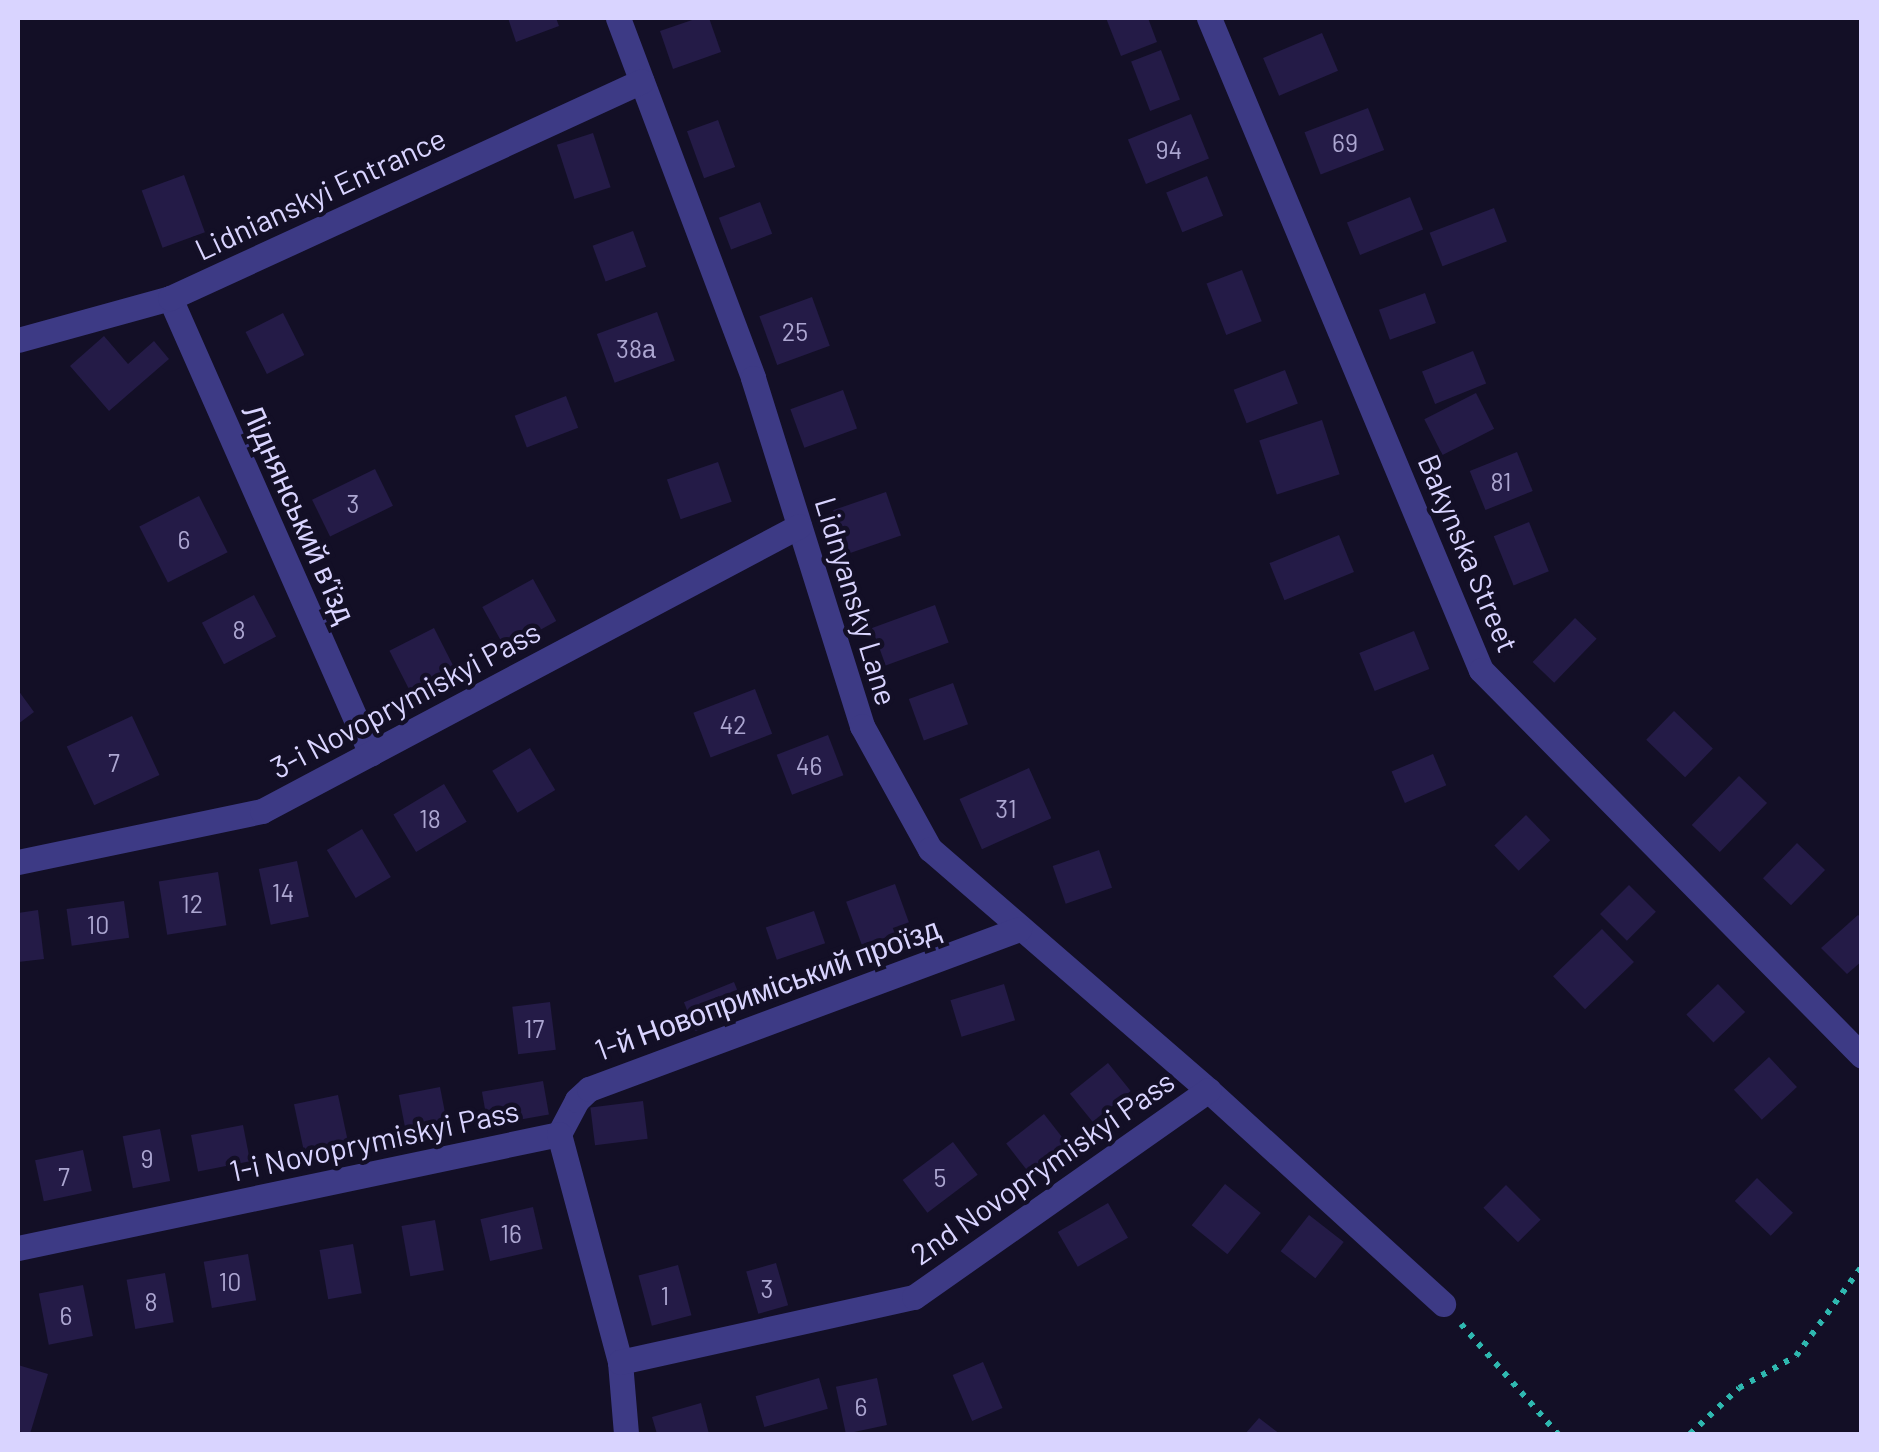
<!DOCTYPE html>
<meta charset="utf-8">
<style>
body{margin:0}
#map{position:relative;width:1879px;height:1452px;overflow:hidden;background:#130f26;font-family:Barlow,sans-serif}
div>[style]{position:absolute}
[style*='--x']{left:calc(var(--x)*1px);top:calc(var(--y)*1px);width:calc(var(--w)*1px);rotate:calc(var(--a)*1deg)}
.building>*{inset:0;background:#241b47;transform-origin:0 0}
.path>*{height:6px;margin-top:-3px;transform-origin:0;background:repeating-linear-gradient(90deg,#2fb8b0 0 5px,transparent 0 13px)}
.street>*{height:25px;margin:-12.5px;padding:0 12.5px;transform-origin:12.5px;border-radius:12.5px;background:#3d3a85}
span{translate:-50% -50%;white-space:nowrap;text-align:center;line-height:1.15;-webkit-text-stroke:9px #130f26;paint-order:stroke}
.number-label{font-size:25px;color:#aca6d1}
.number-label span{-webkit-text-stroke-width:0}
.street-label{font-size:30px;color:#d9d4ff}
.frame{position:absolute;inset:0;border:20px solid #d9d4ff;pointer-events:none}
</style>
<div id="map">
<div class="building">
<i style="clip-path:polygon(508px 18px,556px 18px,559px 26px,516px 42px)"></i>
<i style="clip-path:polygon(698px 18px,709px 18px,721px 52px,673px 69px,660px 31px)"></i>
<i style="clip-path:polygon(1106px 18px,1148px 18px,1157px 42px,1121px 56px)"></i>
<i style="left:1322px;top:33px;width:41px;height:64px;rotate:67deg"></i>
<i style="left:1161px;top:50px;width:53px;height:32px;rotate:69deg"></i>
<i style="left:1368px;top:108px;width:45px;height:68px;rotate:69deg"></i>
<i style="left:1191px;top:114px;width:48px;height:68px;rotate:68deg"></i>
<i style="left:718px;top:120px;width:50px;height:33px;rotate:70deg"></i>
<i style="left:593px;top:133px;width:57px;height:38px;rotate:72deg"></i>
<i style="left:184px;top:175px;width:61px;height:45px;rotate:70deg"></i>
<i style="left:1207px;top:176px;width:43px;height:44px;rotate:68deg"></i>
<i style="left:1410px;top:197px;width:35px;height:68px;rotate:68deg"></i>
<i style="left:760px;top:202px;width:34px;height:44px;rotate:69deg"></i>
<i style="left:1494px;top:208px;width:36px;height:69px;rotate:69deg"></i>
<i style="left:633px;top:231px;width:38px;height:43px;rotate:70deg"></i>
<i style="left:1242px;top:270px;width:55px;height:38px;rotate:69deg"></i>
<i style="left:1425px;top:293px;width:32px;height:49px;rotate:70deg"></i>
<i style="left:812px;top:297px;width:52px;height:56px;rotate:70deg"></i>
<i style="left:657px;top:312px;width:52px;height:64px;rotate:70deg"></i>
<i style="left:283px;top:313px;width:47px;height:42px;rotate:63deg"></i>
<i style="clip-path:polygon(104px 336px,128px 364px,154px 341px,169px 359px,109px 411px,70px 366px)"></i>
<i style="left:1473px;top:351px;width:35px;height:55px;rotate:68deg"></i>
<i style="left:1285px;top:370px;width:36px;height:55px;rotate:69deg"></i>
<i style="left:843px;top:390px;width:41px;height:56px;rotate:70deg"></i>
<i style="left:1476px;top:393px;width:40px;height:58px;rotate:63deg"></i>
<i style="left:566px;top:396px;width:34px;height:55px;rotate:69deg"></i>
<i style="left:1322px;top:420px;width:57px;height:66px;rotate:72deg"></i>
<i style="left:1517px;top:452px;width:42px;height:51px;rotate:68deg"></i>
<i style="left:718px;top:462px;width:42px;height:54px;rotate:71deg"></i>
<i style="left:375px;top:469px;width:41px;height:70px;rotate:64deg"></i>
<i style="left:886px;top:492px;width:46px;height:56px;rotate:71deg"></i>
<i style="left:199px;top:496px;width:63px;height:67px;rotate:63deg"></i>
<i style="left:1529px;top:522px;width:53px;height:38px;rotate:68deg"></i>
<i style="left:1339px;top:535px;width:40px;height:75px;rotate:68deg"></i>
<i style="left:533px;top:579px;width:48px;height:58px;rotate:61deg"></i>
<i style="left:254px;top:595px;width:47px;height:59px;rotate:62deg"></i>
<i style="left:935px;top:605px;width:40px;height:67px;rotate:70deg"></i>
<i style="left:1575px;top:618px;width:30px;height:61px;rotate:44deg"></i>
<i style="left:434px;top:628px;width:58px;height:50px;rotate:63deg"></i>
<i style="left:1414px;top:631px;width:41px;height:59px;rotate:68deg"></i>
<i style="left:953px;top:683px;width:44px;height:47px;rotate:70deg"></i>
<i style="left:755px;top:689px;width:48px;height:66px;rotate:69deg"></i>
<i style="clip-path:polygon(18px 690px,34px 712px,18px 724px)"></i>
<i style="left:1674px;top:711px;width:54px;height:40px;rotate:44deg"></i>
<i style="left:132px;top:716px;width:65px;height:72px;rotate:65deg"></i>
<i style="left:828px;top:735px;width:43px;height:55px;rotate:69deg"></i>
<i style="left:530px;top:748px;width:49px;height:44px;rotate:59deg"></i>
<i style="left:1433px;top:754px;width:34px;height:45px;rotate:67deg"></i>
<i style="left:1029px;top:768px;width:55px;height:76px;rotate:66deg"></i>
<i style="left:1739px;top:776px;width:39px;height:68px;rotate:44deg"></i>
<i style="left:444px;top:784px;width:44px;height:59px;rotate:59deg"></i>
<i style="left:1526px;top:815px;width:35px;height:44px;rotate:46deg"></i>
<i style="left:362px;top:829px;width:56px;height:41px;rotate:59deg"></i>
<i style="left:1797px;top:843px;width:39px;height:49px;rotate:44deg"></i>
<i style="left:1099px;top:850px;width:40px;height:49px;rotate:71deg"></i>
<i style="left:297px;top:861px;width:57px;height:39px;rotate:78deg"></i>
<i style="left:218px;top:872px;width:54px;height:60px;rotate:81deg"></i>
<i style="left:895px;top:884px;width:47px;height:52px;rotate:70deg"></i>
<i style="left:1629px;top:885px;width:38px;height:41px;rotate:45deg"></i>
<i style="left:124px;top:901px;width:37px;height:58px;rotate:82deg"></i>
<i style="clip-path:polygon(38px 910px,44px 959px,18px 962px,18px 913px)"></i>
<i style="left:814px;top:911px;width:34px;height:51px;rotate:71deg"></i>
<i style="clip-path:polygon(1858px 915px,1862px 918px,1862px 961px,1847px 974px,1821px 948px)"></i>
<i style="left:1602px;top:929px;width:46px;height:68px;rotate:46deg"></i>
<i style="left:734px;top:982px;width:31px;height:54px;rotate:68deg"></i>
<i style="left:1004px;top:984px;width:38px;height:56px;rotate:73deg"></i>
<i style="left:1718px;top:984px;width:39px;height:44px;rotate:46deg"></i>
<i style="left:550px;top:1002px;width:48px;height:38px;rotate:83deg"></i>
<i style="left:1769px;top:1057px;width:41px;height:48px;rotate:47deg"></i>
<i style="left:1108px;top:1063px;width:36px;height:49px;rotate:51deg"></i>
<i style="left:543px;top:1081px;width:34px;height:62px;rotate:80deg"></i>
<i style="left:440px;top:1087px;width:42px;height:42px;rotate:79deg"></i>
<i style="left:338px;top:1095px;width:54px;height:45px;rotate:78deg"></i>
<i style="left:643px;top:1101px;width:38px;height:53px;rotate:83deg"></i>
<i style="left:1044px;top:1114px;width:39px;height:48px;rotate:52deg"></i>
<i style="left:243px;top:1125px;width:37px;height:53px;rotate:79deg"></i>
<i style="left:160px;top:1129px;width:53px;height:38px;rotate:79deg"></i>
<i style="left:953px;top:1142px;width:41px;height:63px;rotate:53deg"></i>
<i style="left:83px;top:1150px;width:42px;height:49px;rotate:78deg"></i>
<i style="left:1757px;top:1178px;width:50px;height:32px;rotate:44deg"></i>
<i style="left:1225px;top:1184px;width:46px;height:53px;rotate:39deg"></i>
<i style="left:1506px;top:1185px;width:49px;height:32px;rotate:45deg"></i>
<i style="left:1108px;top:1203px;width:40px;height:58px;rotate:60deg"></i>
<i style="left:533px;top:1207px;width:43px;height:54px;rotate:77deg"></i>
<i style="left:1309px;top:1215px;width:44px;height:46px;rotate:38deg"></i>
<i style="left:435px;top:1220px;width:51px;height:34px;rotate:80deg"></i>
<i style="left:353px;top:1244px;width:50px;height:34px;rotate:80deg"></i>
<i style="left:248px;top:1254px;width:47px;height:45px;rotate:80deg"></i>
<i style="left:776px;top:1263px;width:44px;height:31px;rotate:74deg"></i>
<i style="left:678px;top:1265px;width:52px;height:41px;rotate:75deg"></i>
<i style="left:165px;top:1273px;width:50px;height:39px;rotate:80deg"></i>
<i style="left:83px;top:1285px;width:52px;height:45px;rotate:79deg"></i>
<i style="left:983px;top:1362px;width:50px;height:33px;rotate:67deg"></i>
<i style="clip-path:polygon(18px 1365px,48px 1374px,30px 1434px,18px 1431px)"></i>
<i style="left:819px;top:1378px;width:32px;height:66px;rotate:74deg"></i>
<i style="left:877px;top:1378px;width:48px;height:42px;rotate:78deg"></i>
<i style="clip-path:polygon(701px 1403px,709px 1434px,657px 1434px,652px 1417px)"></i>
<i style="clip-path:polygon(1259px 1418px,1280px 1434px,1245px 1434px)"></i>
</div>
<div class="path">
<i style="--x:1461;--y:1324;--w:147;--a:48.6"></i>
<i style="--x:1690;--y:1434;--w:67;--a:-43.2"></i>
<i style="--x:1739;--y:1388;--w:65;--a:-29.3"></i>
<i style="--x:1796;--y:1356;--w:112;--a:-53.7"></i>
</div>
<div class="street">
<i style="--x:618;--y:18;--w:384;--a:69.4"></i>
<i style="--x:753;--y:378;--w:365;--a:72.6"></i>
<i style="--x:862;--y:726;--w:141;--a:61.1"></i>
<i style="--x:930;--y:849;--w:368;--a:40.9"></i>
<i style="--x:1208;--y:1090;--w:318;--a:42.3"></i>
<i style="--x:1209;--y:18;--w:706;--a:67.36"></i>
<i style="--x:1481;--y:670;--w:542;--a:45.37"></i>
<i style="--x:170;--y:298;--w:498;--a:66.2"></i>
<i style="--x:18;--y:340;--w:158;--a:-15.4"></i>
<i style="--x:170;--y:298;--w:519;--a:-24.69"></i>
<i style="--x:18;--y:862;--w:249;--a:-11.8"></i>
<i style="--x:262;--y:811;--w:608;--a:-27.96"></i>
<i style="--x:559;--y:1134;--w:38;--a:-62"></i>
<i style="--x:577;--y:1100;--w:16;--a:-43"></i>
<i style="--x:589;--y:1089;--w:459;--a:-20.4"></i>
<i style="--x:18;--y:1248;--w:553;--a:-11.9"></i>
<i style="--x:559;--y:1134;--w:236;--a:75"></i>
<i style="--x:620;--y:1362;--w:72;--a:85.2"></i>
<i style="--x:620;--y:1362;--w:301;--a:-12.5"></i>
<i style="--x:914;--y:1297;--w:360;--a:-35.1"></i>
</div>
<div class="number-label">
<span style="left:1345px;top:142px">69</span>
<span style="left:1169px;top:149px">94</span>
<span style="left:795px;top:331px">25</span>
<span style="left:636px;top:348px">38а</span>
<span style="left:1501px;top:481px">81</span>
<span style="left:353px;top:503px">3</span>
<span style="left:184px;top:539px">6</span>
<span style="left:239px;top:629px">8</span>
<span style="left:733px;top:724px">42</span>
<span style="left:114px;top:762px">7</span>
<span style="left:809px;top:765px">46</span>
<span style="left:1006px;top:808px">31</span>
<span style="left:430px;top:818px">18</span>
<span style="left:283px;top:892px">14</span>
<span style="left:192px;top:903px">12</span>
<span style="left:98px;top:924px">10</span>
<span style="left:534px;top:1028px">17</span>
<span style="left:147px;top:1158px">9</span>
<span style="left:64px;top:1176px">7</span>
<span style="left:940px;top:1177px">5</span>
<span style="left:511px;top:1233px">16</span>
<span style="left:230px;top:1281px">10</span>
<span style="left:767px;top:1288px">3</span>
<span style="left:665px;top:1295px">1</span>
<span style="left:151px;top:1301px">8</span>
<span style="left:66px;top:1315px">6</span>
<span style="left:861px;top:1406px">6</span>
</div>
<div class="street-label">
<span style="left:320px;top:193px;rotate:-25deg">Lidnianskyi Entrance</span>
<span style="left:300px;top:513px;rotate:66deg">Ліднянський в’їзд</span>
<span style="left:1469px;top:553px;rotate:67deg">Bakynska Street</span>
<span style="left:857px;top:601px;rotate:73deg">Lidnyansky Lane</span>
<span style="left:405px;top:699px;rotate:-28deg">3-i Novoprymiskyi Pass</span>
<span style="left:767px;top:988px;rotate:-20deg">1-й Новоприміський проїзд</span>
<span style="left:374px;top:1140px;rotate:-12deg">1-i Novoprymiskyi Pass</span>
<span style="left:1042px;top:1167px;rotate:-35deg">2nd Novoprymiskyi Pass</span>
</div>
<div class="frame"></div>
</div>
